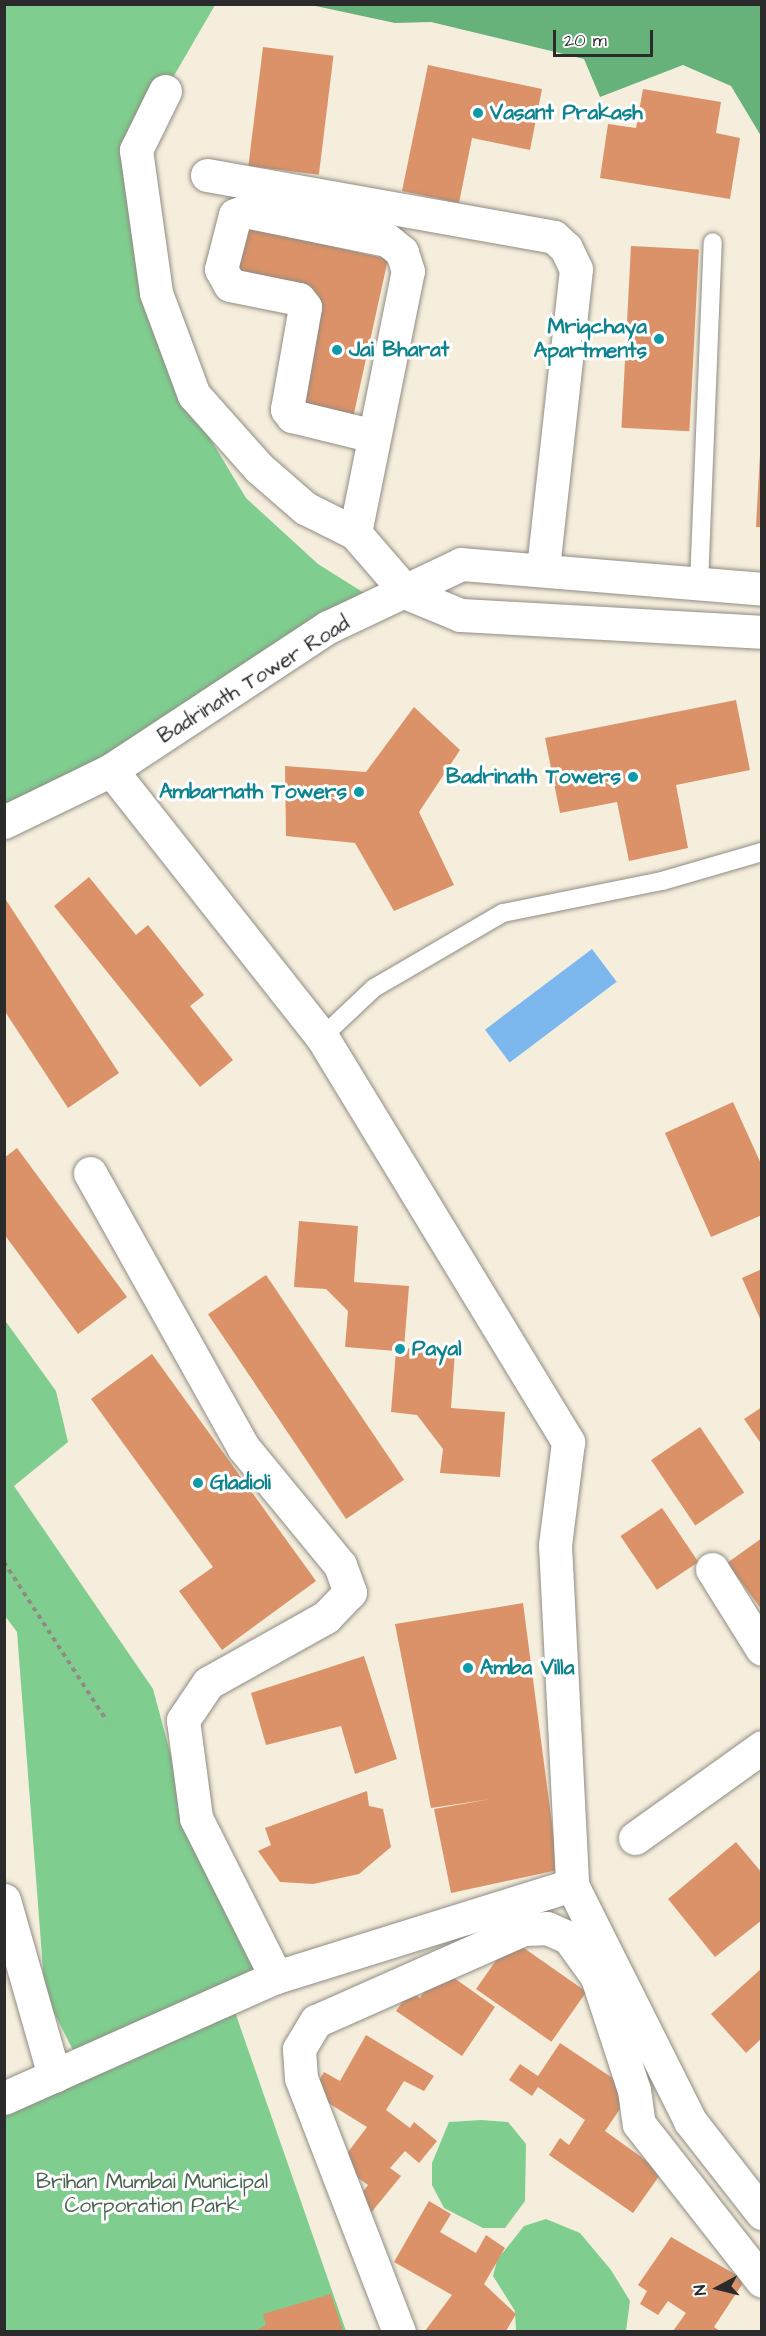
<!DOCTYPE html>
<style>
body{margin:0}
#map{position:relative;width:766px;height:2336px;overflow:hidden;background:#f5eedc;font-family:"Architects Daughter",sans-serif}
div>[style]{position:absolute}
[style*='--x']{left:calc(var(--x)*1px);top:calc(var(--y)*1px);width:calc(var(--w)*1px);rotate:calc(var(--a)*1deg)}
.green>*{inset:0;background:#7fce8f}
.forest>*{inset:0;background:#67b17a}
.water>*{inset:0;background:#7cb7ee;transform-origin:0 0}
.building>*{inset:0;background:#db9268;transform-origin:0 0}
.path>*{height:4px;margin-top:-2px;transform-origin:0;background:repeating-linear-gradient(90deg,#908c84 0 4.5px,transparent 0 9px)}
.roads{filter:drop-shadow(0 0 2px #908c84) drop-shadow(0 0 2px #908c84)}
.service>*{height:18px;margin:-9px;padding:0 9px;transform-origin:9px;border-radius:9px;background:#fff}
.minor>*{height:33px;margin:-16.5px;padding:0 16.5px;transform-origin:16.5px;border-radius:16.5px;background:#fff}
.tertiary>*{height:33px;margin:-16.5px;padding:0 16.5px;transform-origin:16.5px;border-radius:16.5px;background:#fff}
.dots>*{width:16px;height:16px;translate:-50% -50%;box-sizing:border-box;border:3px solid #fff;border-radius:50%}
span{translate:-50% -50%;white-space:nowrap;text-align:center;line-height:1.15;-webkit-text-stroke:6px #fff;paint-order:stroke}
.culture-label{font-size:21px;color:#0d838f;font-weight:700}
.left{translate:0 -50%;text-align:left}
.right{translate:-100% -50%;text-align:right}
.street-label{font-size:21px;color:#2b2b2b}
.park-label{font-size:21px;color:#48644e}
.frame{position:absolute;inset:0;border:6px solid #2b2b2b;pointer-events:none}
.north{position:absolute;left:688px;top:2258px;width:60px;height:60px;-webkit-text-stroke:4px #fff;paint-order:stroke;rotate:263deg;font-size:16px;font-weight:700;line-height:24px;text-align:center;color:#2b2b2b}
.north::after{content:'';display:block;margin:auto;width:21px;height:27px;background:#2b2b2b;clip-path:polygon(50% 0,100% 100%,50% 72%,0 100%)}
.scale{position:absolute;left:553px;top:30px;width:100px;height:27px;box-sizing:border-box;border:3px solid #2b2b2b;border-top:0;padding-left:8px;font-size:18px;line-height:21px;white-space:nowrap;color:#2b2b2b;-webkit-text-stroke:4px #fff;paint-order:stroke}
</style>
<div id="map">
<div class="green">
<i style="clip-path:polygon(5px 5px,215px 5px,131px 150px,176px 382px,246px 498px,318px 564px,380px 603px,137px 767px,5px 805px)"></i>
<i style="clip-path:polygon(4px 1319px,56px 1391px,68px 1442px,14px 1486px,153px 1689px,191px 1830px,267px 1975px,76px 2056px,45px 1995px,17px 1632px,5px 1616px)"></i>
<i style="clip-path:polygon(235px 2012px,346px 2331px,5px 2332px,5px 2106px)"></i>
<i style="clip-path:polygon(481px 2120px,508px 2122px,526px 2144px,525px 2201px,505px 2228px,483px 2228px,444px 2208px,432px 2185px,432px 2163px,449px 2122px)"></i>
<i style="clip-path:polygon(546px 2219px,580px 2233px,611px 2270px,630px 2301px,626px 2331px,516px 2331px,515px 2311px,493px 2276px,497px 2260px,524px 2226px)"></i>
</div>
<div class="forest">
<i style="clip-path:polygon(311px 5px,761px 5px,761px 136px,731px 86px,683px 65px,600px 97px,584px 59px,431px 22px,395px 23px)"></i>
</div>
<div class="water">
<i style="left:592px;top:949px;width:41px;height:134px;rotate:53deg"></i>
</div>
<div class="building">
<i style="left:263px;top:47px;width:71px;height:120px;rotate:7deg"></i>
<i style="clip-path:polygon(428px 65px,542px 89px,530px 150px,472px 138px,459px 203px,402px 191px)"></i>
<i style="clip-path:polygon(643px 89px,721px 102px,716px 133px,740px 138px,730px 199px,600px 178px,608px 124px,636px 128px)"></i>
<i style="clip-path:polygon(240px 226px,388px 259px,353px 418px,294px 405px,318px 295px,230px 275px)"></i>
<i style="left:631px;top:246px;width:68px;height:182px;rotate:3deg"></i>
<i style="clip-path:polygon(760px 454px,762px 454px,762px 527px,756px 527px)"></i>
<i style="clip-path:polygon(736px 700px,750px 770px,676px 785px,688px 848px,629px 861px,617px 802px,560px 813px,545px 738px)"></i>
<i style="clip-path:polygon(414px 707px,460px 750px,419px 812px,454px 885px,394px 911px,355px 843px,286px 836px,285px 766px,366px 772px)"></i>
<i style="clip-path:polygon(89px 877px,136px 935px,148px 925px,204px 995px,190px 1006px,233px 1060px,200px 1087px,54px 906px)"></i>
<i style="clip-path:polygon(6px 900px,119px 1073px,68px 1108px,4px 1010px)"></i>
<i style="clip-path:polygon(733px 1102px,762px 1166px,762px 1215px,711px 1237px,665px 1133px)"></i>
<i style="clip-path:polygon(17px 1148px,127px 1297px,78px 1334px,4px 1234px,4px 1158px)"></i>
<i style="clip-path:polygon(299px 1221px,358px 1226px,354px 1282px,409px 1286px,404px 1348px,455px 1351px,451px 1408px,505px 1412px,500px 1477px,440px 1473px,443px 1449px,417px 1415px,391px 1412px,396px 1351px,345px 1347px,348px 1311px,326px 1289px,294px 1287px)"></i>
<i style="clip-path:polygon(762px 1269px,762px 1323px,742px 1278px)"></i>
<i style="left:266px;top:1275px;width:247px;height:70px;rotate:56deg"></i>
<i style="clip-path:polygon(152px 1354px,316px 1581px,222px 1650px,179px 1591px,213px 1567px,91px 1399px)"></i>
<i style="clip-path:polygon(762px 1407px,762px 1445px,744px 1419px)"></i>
<i style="left:700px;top:1427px;width:79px;height:59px;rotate:56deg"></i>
<i style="left:662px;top:1508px;width:65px;height:50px;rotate:56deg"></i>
<i style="clip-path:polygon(762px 1538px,762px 1610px,727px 1563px)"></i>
<i style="clip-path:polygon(523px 1603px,558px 1870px,451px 1893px,434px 1809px,491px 1799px,431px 1808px,395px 1624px)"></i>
<i style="clip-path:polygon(364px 1656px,397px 1759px,355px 1774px,341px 1726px,266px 1745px,251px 1693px)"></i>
<i style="clip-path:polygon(367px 1791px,369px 1806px,383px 1809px,391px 1847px,359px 1874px,313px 1884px,280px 1882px,258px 1851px,271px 1845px,265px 1828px)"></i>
<i style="clip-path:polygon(736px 1842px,762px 1873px,762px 1920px,715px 1957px,668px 1899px)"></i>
<i style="left:511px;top:1939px;width:92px;height:61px;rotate:35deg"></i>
<i style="clip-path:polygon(440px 1968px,495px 2007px,462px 2056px,396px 2011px,410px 1991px,420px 1998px)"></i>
<i style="clip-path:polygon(762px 1968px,762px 2038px,746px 2053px,711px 2014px)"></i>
<i style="clip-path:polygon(366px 2035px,434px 2076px,424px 2091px,404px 2081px,386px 2110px,410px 2128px,414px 2122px,437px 2141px,419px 2163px,405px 2151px,390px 2168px,401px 2176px,370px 2214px,355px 2202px,368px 2185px,339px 2164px,367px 2127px,312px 2093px,324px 2072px,340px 2081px)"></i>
<i style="clip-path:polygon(560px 2043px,632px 2091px,605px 2131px,662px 2172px,633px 2213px,549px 2155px,560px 2138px,569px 2145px,585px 2120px,538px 2087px,532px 2096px,509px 2080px,520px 2064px,538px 2076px)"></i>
<i style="clip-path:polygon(429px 2201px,451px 2214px,440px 2232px,476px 2253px,486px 2235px,505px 2248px,484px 2284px,516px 2314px,506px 2331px,425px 2331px,452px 2295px,394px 2262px)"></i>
<i style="clip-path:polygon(671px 2237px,745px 2280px,714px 2327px,720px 2331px,673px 2331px,686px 2313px,668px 2301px,658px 2315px,640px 2304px,647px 2291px,638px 2285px)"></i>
<i style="clip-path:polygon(331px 2294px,343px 2331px,255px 2331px,266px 2325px,263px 2314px)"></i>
</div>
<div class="path">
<i style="--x:4;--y:1562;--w:189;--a:57.1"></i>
</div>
<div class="roads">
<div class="service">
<i style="--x:699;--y:584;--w:342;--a:-87.7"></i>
<i style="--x:322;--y:1037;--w:71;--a:-43.3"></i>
<i style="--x:374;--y:988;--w:149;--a:-30.2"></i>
<i style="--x:503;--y:913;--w:162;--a:-11.4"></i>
<i style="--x:662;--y:881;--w:104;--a:-16.2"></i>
</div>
<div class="minor">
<i style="--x:165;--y:91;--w:66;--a:116.2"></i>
<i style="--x:136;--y:150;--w:144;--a:82"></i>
<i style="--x:156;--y:293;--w:109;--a:69.6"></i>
<i style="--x:194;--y:395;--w:98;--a:48.3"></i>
<i style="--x:259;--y:468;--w:61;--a:41"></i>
<i style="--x:305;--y:508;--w:56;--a:26.6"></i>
<i style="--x:355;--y:533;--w:79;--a:49.1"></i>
<i style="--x:207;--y:175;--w:352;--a:10.1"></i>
<i style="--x:554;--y:237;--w:16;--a:43"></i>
<i style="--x:566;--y:248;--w:23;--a:65"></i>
<i style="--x:576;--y:269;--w:301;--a:96.3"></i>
<i style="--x:355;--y:533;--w:267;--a:-78.6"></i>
<i style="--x:408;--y:271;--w:20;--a:-108"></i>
<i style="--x:402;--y:252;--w:19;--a:-141"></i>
<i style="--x:387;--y:240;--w:145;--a:-168.5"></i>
<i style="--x:245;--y:211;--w:11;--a:158"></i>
<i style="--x:235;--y:215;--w:56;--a:104.5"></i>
<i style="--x:221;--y:269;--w:18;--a:61"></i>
<i style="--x:230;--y:285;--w:70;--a:11.5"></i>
<i style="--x:299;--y:299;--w:10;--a:53"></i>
<i style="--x:305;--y:307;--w:104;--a:100"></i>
<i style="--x:287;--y:409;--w:9;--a:54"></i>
<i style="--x:292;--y:416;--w:84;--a:13.7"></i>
<i style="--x:111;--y:770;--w:340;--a:51.7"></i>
<i style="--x:322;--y:1037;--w:474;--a:58.7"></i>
<i style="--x:568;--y:1442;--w:104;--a:97.2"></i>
<i style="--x:555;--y:1545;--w:340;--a:87.1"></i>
<i style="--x:572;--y:1885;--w:264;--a:63.4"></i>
<i style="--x:690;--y:2121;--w:117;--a:52"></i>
<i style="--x:90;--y:1173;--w:314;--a:60.8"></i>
<i style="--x:243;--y:1447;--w:153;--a:50.6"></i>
<i style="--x:340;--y:1565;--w:29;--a:70"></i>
<i style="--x:350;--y:1592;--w:35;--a:134"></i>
<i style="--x:326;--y:1617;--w:135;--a:150.8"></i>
<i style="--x:208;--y:1683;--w:45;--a:124"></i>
<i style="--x:183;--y:1720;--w:99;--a:82.4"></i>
<i style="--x:196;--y:1818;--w:178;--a:63.3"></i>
<i style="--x:712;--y:1569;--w:94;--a:58"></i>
<i style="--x:635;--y:1838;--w:156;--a:-35.6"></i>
<i style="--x:4;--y:1900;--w:183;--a:74.1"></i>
<i style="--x:4;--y:2098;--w:298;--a:-24"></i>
<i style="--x:276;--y:1977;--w:310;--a:-17.3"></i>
<i style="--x:399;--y:2332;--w:272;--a:-111.1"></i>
<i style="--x:301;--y:2078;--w:29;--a:-94"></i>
<i style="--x:299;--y:2049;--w:33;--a:-59"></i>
<i style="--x:316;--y:2021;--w:227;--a:-23.9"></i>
<i style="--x:524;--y:1929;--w:23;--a:-2"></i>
<i style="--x:547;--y:1928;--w:24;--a:24"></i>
<i style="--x:569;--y:1938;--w:48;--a:54.3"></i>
<i style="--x:597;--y:1977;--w:119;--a:71.9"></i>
<i style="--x:634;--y:2090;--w:34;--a:82"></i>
<i style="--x:639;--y:2124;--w:199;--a:51.9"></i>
</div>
<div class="tertiary">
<i style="--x:407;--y:593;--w:57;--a:22.5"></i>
<i style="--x:460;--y:615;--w:302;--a:3.2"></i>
<i style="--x:4;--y:822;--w:119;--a:-25.9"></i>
<i style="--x:111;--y:770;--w:260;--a:-33.4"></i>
<i style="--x:328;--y:627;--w:147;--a:-25.3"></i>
<i style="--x:461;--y:564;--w:302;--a:4.7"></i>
</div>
</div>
<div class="dots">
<i style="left:478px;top:113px;background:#0f9aa8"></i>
<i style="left:659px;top:339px;background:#0f9aa8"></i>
<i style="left:337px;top:350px;background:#0f9aa8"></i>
<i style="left:633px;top:777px;background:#0f9aa8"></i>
<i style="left:359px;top:792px;background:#0f9aa8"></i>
<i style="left:400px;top:1349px;background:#0f9aa8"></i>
<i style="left:198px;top:1483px;background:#0f9aa8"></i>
<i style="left:468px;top:1668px;background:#0f9aa8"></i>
</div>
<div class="culture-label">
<span class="left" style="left:490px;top:113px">Vasant Prakash</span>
<span class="right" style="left:647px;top:339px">Mrigchaya<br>Apartments</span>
<span class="left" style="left:349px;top:350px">Jai Bharat</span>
<span class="right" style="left:621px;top:777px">Badrinath Towers</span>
<span class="right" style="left:347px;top:792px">Ambarnath Towers</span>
<span class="left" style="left:412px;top:1349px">Payal</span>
<span class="left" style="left:210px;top:1483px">Gladioli</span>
<span class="left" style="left:480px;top:1668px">Amba Villa</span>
</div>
<div class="street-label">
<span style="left:254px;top:680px;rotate:-32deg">Badrinath Tower Road</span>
</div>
<div class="park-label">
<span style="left:152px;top:2194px">Brihan Mumbai Municipal<br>Corporation Park</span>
</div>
<div class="frame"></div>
<div class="north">N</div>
<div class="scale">20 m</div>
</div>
